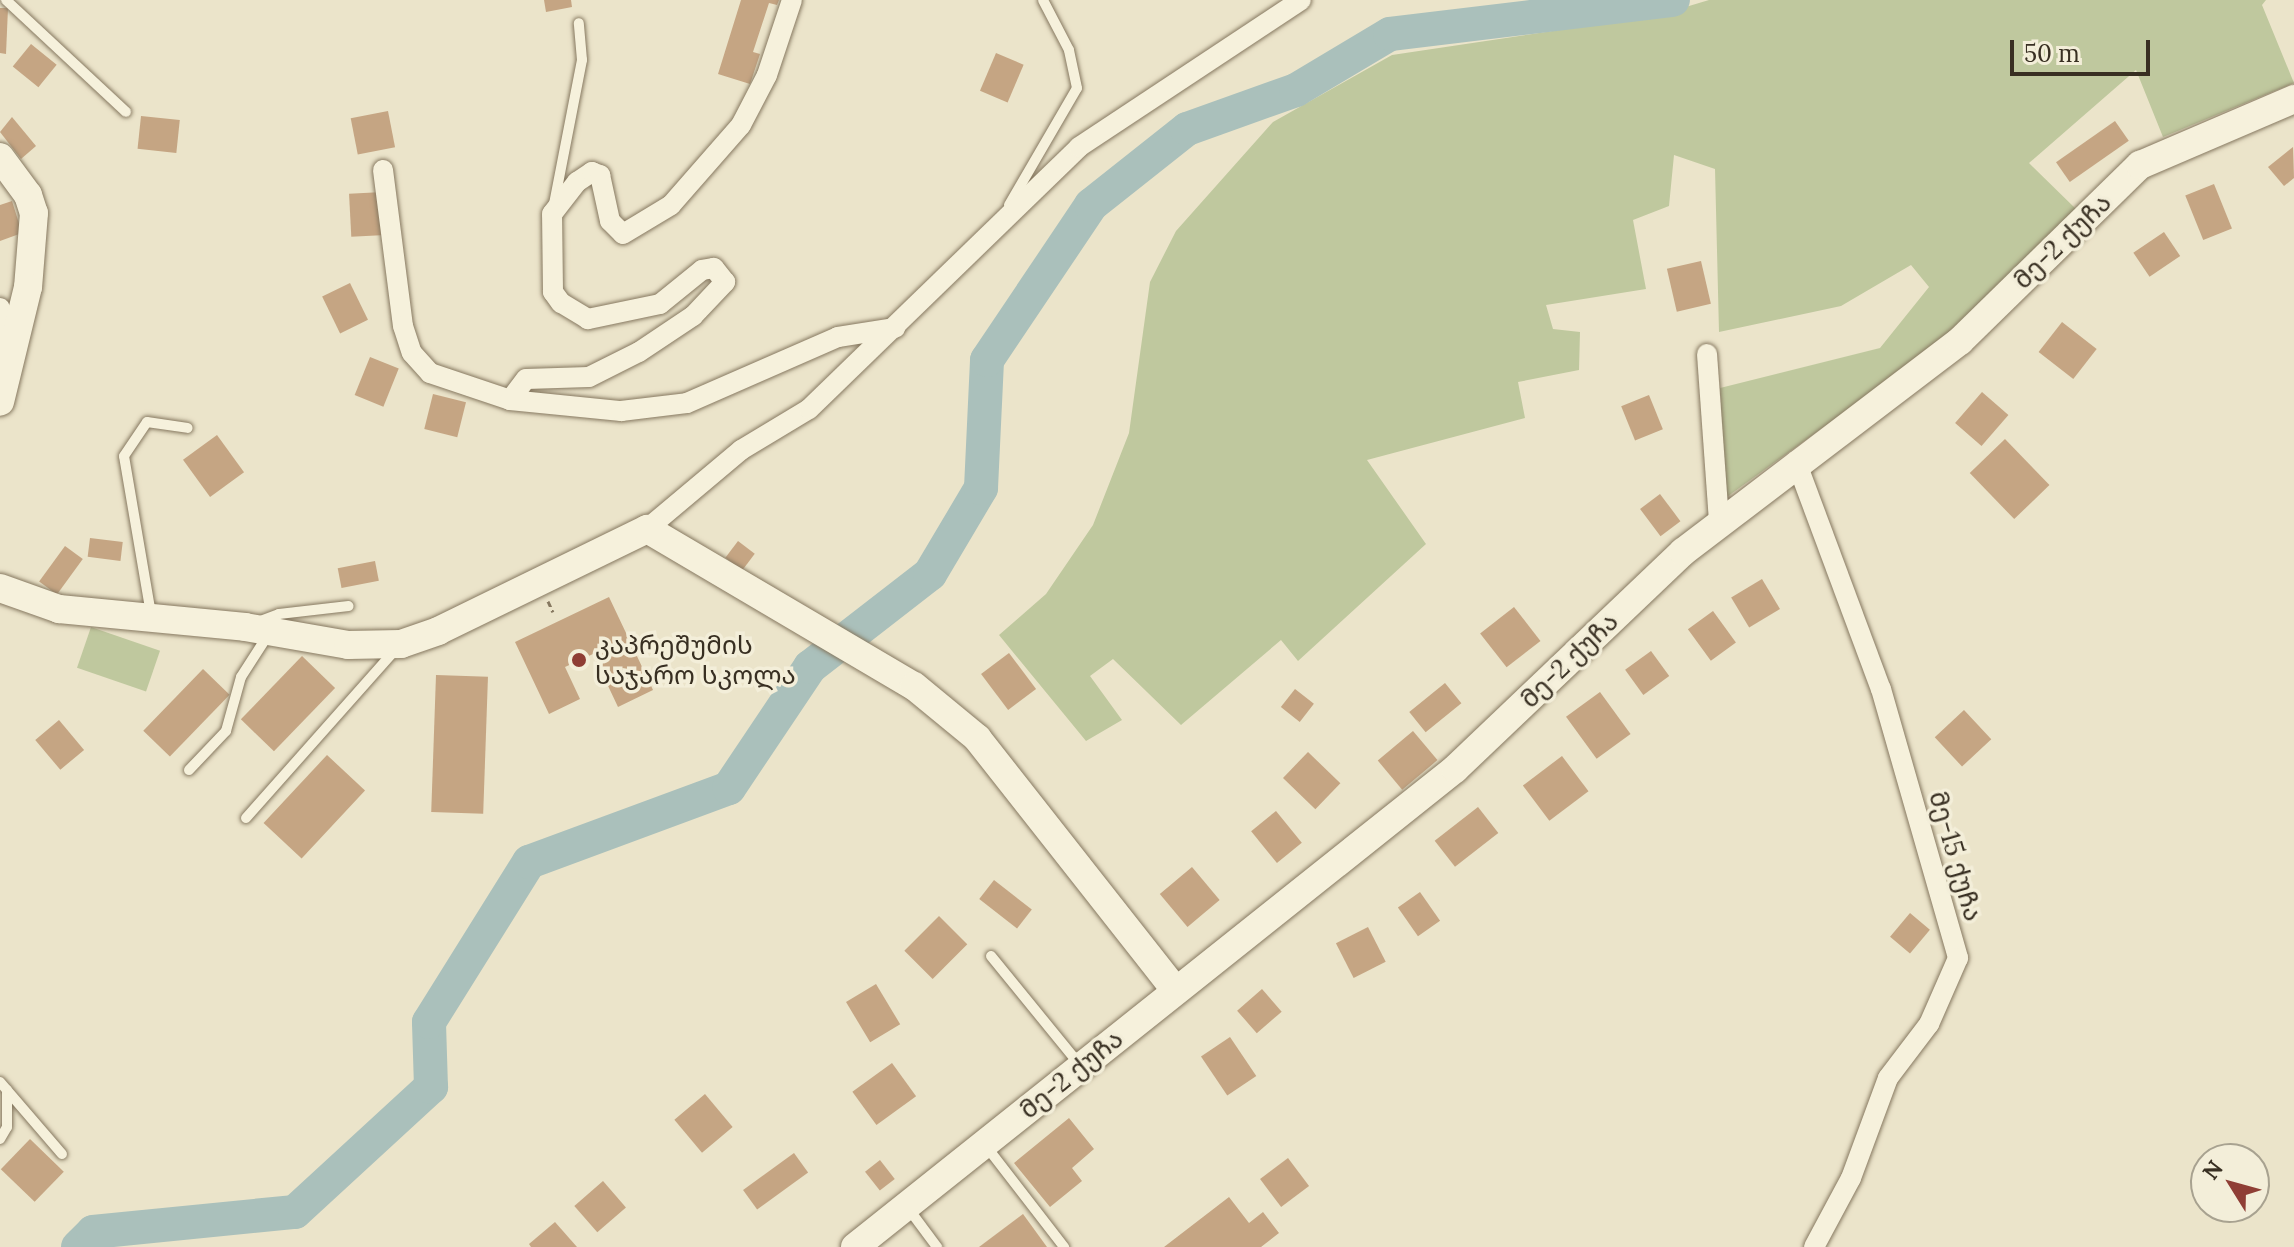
<!DOCTYPE html>
<meta charset="utf-8">
<style>
body{margin:0}
#map{position:relative;width:2294px;height:1247px;overflow:hidden;background:#ebe4ca;font-family:Lora,"Noto Sans Georgian",serif}
div>[style]{position:absolute}
[style*='--x']{left:calc(var(--x)*1px);top:calc(var(--y)*1px);width:calc(var(--w)*1px);rotate:calc(var(--a)*1deg)}
.green>*{inset:0;background:#bfc89e;transform-origin:0 0}
.river>*{height:34px;margin:-17px;padding:0 17px;transform-origin:17px;border-radius:17px;background:#aac0bb}
.building>*{inset:0;background:#c5a583;transform-origin:0 0}
.path>*{height:3px;margin-top:-1.5px;transform-origin:0;background:repeating-linear-gradient(90deg,#867860 0 6px,transparent 0 10px)}
.roads{filter:drop-shadow(0 0 2px #867860) drop-shadow(0 0 2px #867860)}
.lane>*{height:10px;margin:-5px;padding:0 5px;transform-origin:5px;border-radius:5px;background:#f6f1dc}
.street>*{height:20px;margin:-10px;padding:0 10px;transform-origin:10px;border-radius:10px;background:#f6f1dc}
.secondary>*{height:28px;margin:-14px;padding:0 14px;transform-origin:14px;border-radius:14px;background:#f6f1dc}
.dots>*{width:22px;height:22px;translate:-50% -50%;box-sizing:border-box;border:4px solid #f3eed9;border-radius:50%}
span{translate:-50% -50%;white-space:nowrap;text-align:center;line-height:1.15;-webkit-text-stroke:7px #f3eed9;paint-order:stroke}
.street-label{font-size:26px;color:#382f22}
.poi-label{font-size:26px;color:#382f22}
.left{translate:0 -50%;text-align:left}
.north{position:absolute;left:2190px;top:1143px;width:80px;height:80px;box-sizing:border-box;background:#f3eed9;border:2px solid #a8a290;border-radius:50%;rotate:307deg;font-size:22px;font-weight:700;line-height:32px;text-align:center;color:#382f22}
.north::after{content:'';display:block;margin:auto;width:28px;height:36px;background:#8f3e35;clip-path:polygon(50% 0,100% 100%,50% 72%,0 100%)}
.scale{position:absolute;left:2010px;top:40px;width:140px;height:36px;box-sizing:border-box;border:4px solid #382f22;border-top:0;padding-left:10px;font-size:24px;line-height:28px;white-space:nowrap;color:#382f22;-webkit-text-stroke:6px #f3eed9;paint-order:stroke}
</style>
<div id="map">
<div class="green">
<i style="clip-path:polygon(1709px 0,2266px 0,2262px 5px,2294px 83px,2163px 137px,2136px 70px,2029px 163px,2077px 210px,1947px 338px,1724px 499px,1720px 388px,1880px 348px,1929px 287px,1911px 265px,1841px 306px,1719px 332px,1715px 169px,1674px 155px,1669px 206px,1633px 220px,1646px 289px,1546px 305px,1553px 329px,1580px 332px,1579px 370px,1518px 382px,1525px 418px,1367px 460px,1426px 544px,1298px 661px,1281px 640px,1181px 725px,1113px 659px,1090px 676px,1122px 720px,1086px 741px,999px 635px,1046px 594px,1093px 525px,1129px 433px,1150px 282px,1176px 231px,1273px 122px,1392px 55px,1659px 15px)"></i>
<i style="left:91px;top:627px;width:73px;height:43px;rotate:19deg"></i>
</div>
<div class="river">
<i style="--x:78;--y:1247;--w:21;--a:-45"></i>
<i style="--x:93;--y:1232;--w:203;--a:-5.7"></i>
<i style="--x:295;--y:1212;--w:185;--a:-42.6"></i>
<i style="--x:431;--y:1087;--w:65;--a:-91.8"></i>
<i style="--x:429;--y:1022;--w:189;--a:-58"></i>
<i style="--x:529;--y:862;--w:213;--a:-20.3"></i>
<i style="--x:729;--y:788;--w:146;--a:-56.2"></i>
<i style="--x:810;--y:667;--w:152;--a:-37.8"></i>
<i style="--x:930;--y:574;--w:100;--a:-59.3"></i>
<i style="--x:981;--y:488;--w:128;--a:-87.3"></i>
<i style="--x:987;--y:360;--w:187;--a:-56.1"></i>
<i style="--x:1091;--y:205;--w:122;--a:-38.4"></i>
<i style="--x:1187;--y:129;--w:116;--a:-19.7"></i>
<i style="--x:1296;--y:90;--w:109;--a:-30.8"></i>
<i style="--x:1390;--y:34;--w:285;--a:-6.9"></i>
</div>
<div class="building">
<i style="clip-path:polygon(544px 0,571px 0,572px 7px,546px 12px)"></i>
<i style="clip-path:polygon(741px 0,779px 0,777px 5px,769px 3px,753px 52px,760px 54px,750px 84px,718px 74px)"></i>
<i style="clip-path:polygon(0 8px,8px 8px,6px 54px,0 53px)"></i>
<i style="left:31px;top:44px;width:33px;height:29px;rotate:39deg"></i>
<i style="left:996px;top:53px;width:30px;height:41px;rotate:23deg"></i>
<i style="left:388px;top:111px;width:37px;height:38px;rotate:79deg"></i>
<i style="left:141px;top:116px;width:39px;height:33px;rotate:6deg"></i>
<i style="clip-path:polygon(12px 117px,36px 146px,21px 159px,0 132px)"></i>
<i style="left:2115px;top:121px;width:24px;height:72px;rotate:55deg"></i>
<i style="clip-path:polygon(2293px 147px,2294px 178px,2284px 186px,2268px 167px)"></i>
<i style="left:2214px;top:184px;width:48px;height:31px;rotate:68deg"></i>
<i style="left:383px;top:192px;width:43px;height:34px;rotate:87deg"></i>
<i style="clip-path:polygon(12px 201px,22px 233px,0 241px,0 205px)"></i>
<i style="left:2164px;top:232px;width:29px;height:37px;rotate:56deg"></i>
<i style="left:1701px;top:261px;width:44px;height:35px;rotate:77deg"></i>
<i style="left:350px;top:283px;width:41px;height:31px;rotate:64deg"></i>
<i style="left:2062px;top:322px;width:44px;height:38px;rotate:38deg"></i>
<i style="left:370px;top:357px;width:31px;height:41px;rotate:22deg"></i>
<i style="left:1982px;top:392px;width:35px;height:41px;rotate:41deg"></i>
<i style="left:433px;top:394px;width:34px;height:36px;rotate:14deg"></i>
<i style="left:1649px;top:395px;width:37px;height:30px;rotate:68deg"></i>
<i style="left:217px;top:435px;width:46px;height:42px;rotate:54deg"></i>
<i style="left:2005px;top:439px;width:64px;height:49px;rotate:46deg"></i>
<i style="left:1660px;top:494px;width:34px;height:25px;rotate:53deg"></i>
<i style="left:90px;top:538px;width:33px;height:19px;rotate:7deg"></i>
<i style="left:738px;top:541px;width:21px;height:21px;rotate:37deg"></i>
<i style="left:65px;top:546px;width:22px;height:44px;rotate:36deg"></i>
<i style="left:375px;top:561px;width:20px;height:38px;rotate:79deg"></i>
<i style="left:1762px;top:579px;width:35px;height:36px;rotate:59deg"></i>
<i style="clip-path:polygon(609px 597px,653px 690px,618px 707px,593px 654px,565px 667px,580px 699px,549px 714px,515px 642px)"></i>
<i style="left:1514px;top:607px;width:43px;height:43px;rotate:52deg"></i>
<i style="left:1713px;top:611px;width:39px;height:31px;rotate:54deg"></i>
<i style="left:1651px;top:651px;width:31px;height:32px;rotate:54deg"></i>
<i style="left:1009px;top:653px;width:45px;height:35px;rotate:53deg"></i>
<i style="left:302px;top:656px;width:46px;height:88px;rotate:44deg"></i>
<i style="left:203px;top:669px;width:37px;height:86px;rotate:44deg"></i>
<i style="left:436px;top:675px;width:52px;height:137px;rotate:2deg"></i>
<i style="left:1445px;top:683px;width:26px;height:46px;rotate:51deg"></i>
<i style="left:1295px;top:689px;width:24px;height:23px;rotate:38deg"></i>
<i style="left:1600px;top:692px;width:52px;height:42px;rotate:54deg"></i>
<i style="left:1964px;top:710px;width:40px;height:40px;rotate:47deg"></i>
<i style="left:59px;top:720px;width:39px;height:31px;rotate:50deg"></i>
<i style="left:1413px;top:731px;width:38px;height:46px;rotate:50deg"></i>
<i style="left:1308px;top:752px;width:45px;height:36px;rotate:44deg"></i>
<i style="left:327px;top:755px;width:52px;height:93px;rotate:43deg"></i>
<i style="left:1562px;top:756px;width:44px;height:49px;rotate:53deg"></i>
<i style="left:1478px;top:807px;width:33px;height:55px;rotate:52deg"></i>
<i style="left:1276px;top:811px;width:41px;height:32px;rotate:51deg"></i>
<i style="left:1192px;top:867px;width:43px;height:42px;rotate:50deg"></i>
<i style="left:994px;top:880px;width:48px;height:24px;rotate:38deg"></i>
<i style="left:1420px;top:892px;width:35px;height:27px;rotate:55deg"></i>
<i style="left:1910px;top:913px;width:26px;height:31px;rotate:40deg"></i>
<i style="left:939px;top:916px;width:40px;height:49px;rotate:45deg"></i>
<i style="left:1368px;top:927px;width:39px;height:36px;rotate:63deg"></i>
<i style="left:876px;top:984px;width:47px;height:35px;rotate:59deg"></i>
<i style="left:1262px;top:989px;width:30px;height:33px;rotate:49deg"></i>
<i style="left:1230px;top:1037px;width:47px;height:35px;rotate:56deg"></i>
<i style="left:892px;top:1063px;width:41px;height:49px;rotate:54deg"></i>
<i style="left:705px;top:1094px;width:43px;height:40px;rotate:50deg"></i>
<i style="clip-path:polygon(1069px 1118px,1094px 1149px,1072px 1168px,1082px 1181px,1050px 1207px,1014px 1163px)"></i>
<i style="left:30px;top:1139px;width:47px;height:42px;rotate:44deg"></i>
<i style="left:794px;top:1153px;width:24px;height:63px;rotate:54deg"></i>
<i style="left:1288px;top:1158px;width:35px;height:35px;rotate:53deg"></i>
<i style="left:880px;top:1160px;width:24px;height:19px;rotate:52deg"></i>
<i style="left:603px;top:1181px;width:35px;height:38px;rotate:49deg"></i>
<i style="clip-path:polygon(1229px 1197px,1249px 1223px,1263px 1212px,1279px 1233px,1261px 1247px,1164px 1247px)"></i>
<i style="clip-path:polygon(1023px 1214px,1047px 1247px,979px 1247px)"></i>
<i style="clip-path:polygon(555px 1222px,577px 1247px,531px 1247px,529px 1244px)"></i>
</div>
<div class="path">
<i style="--x:548;--y:601;--w:12;--a:66"></i>
</div>
<div class="roads">
<div class="lane">
<i style="--x:6;--y:0;--w:164;--a:43"></i>
<i style="--x:554;--y:204;--w:147;--a:-79"></i>
<i style="--x:582;--y:60;--w:37;--a:-95"></i>
<i style="--x:1009;--y:205;--w:135;--a:-59.8"></i>
<i style="--x:1077;--y:88;--w:39;--a:-102"></i>
<i style="--x:1069;--y:50;--w:56;--a:-117.5"></i>
<i style="--x:151;--y:614;--w:160;--a:-99.7"></i>
<i style="--x:124;--y:456;--w:41;--a:-55.9"></i>
<i style="--x:147;--y:422;--w:41;--a:8.3"></i>
<i style="--x:258;--y:622;--w:22;--a:-21"></i>
<i style="--x:279;--y:614;--w:70;--a:-6.5"></i>
<i style="--x:189;--y:770;--w:54;--a:-46.5"></i>
<i style="--x:226;--y:731;--w:56;--a:-74.5"></i>
<i style="--x:241;--y:677;--w:50;--a:-57.3"></i>
<i style="--x:246;--y:818;--w:226;--a:-48.4"></i>
<i style="--x:991;--y:956;--w:139;--a:50.8"></i>
<i style="--x:0;--y:1082;--w:95;--a:49.3"></i>
<i style="--x:0;--y:1139;--w:14;--a:-60"></i>
<i style="--x:7;--y:1127;--w:37;--a:-90"></i>
<i style="--x:986;--y:1146;--w:128;--a:52.3"></i>
<i style="--x:908;--y:1208;--w:49;--a:53.4"></i>
</div>
<div class="street">
<i style="--x:383;--y:170;--w:157;--a:82.7"></i>
<i style="--x:403;--y:326;--w:28;--a:72"></i>
<i style="--x:412;--y:353;--w:27;--a:48"></i>
<i style="--x:430;--y:373;--w:84;--a:18.6"></i>
<i style="--x:510;--y:400;--w:112;--a:5.7"></i>
<i style="--x:621;--y:411;--w:66;--a:-6.9"></i>
<i style="--x:687;--y:403;--w:165;--a:-23.6"></i>
<i style="--x:838;--y:337;--w:58;--a:-9"></i>
<i style="--x:0;--y:308;--w:44;--a:76.9"></i>
<i style="--x:1707;--y:354;--w:169;--a:85.9"></i>
<i style="--x:510;--y:400;--w:26;--a:-53"></i>
<i style="--x:526;--y:379;--w:63;--a:-1.8"></i>
<i style="--x:589;--y:377;--w:56;--a:-26.6"></i>
<i style="--x:639;--y:352;--w:65;--a:-33.7"></i>
<i style="--x:693;--y:316;--w:47;--a:-46.7"></i>
<i style="--x:725;--y:282;--w:18;--a:-128"></i>
<i style="--x:714;--y:268;--w:12;--a:171"></i>
<i style="--x:702;--y:270;--w:54;--a:141"></i>
<i style="--x:660;--y:304;--w:74;--a:168.2"></i>
<i style="--x:588;--y:319;--w:31;--a:-149"></i>
<i style="--x:561;--y:303;--w:14;--a:-126"></i>
<i style="--x:553;--y:292;--w:78;--a:-90.7"></i>
<i style="--x:552;--y:214;--w:41;--a:-52"></i>
<i style="--x:577;--y:182;--w:18;--a:-34"></i>
<i style="--x:592;--y:172;--w:9;--a:21"></i>
<i style="--x:600;--y:175;--w:47;--a:77.7"></i>
<i style="--x:610;--y:221;--w:18;--a:45"></i>
<i style="--x:623;--y:234;--w:56;--a:-31.1"></i>
<i style="--x:671;--y:205;--w:106;--a:-48.8"></i>
<i style="--x:741;--y:125;--w:56;--a:-62.5"></i>
<i style="--x:767;--y:75;--w:79;--a:-71.6"></i>
<i style="--x:1796;--y:461;--w:243;--a:69.6"></i>
<i style="--x:1881;--y:689;--w:280;--a:74"></i>
<i style="--x:1958;--y:958;--w:72;--a:113.7"></i>
<i style="--x:1929;--y:1024;--w:68;--a:127.2"></i>
<i style="--x:1888;--y:1078;--w:107;--a:110.3"></i>
<i style="--x:1851;--y:1178;--w:78;--a:118.2"></i>
<i style="--x:647;--y:529;--w:123;--a:-40"></i>
<i style="--x:741;--y:450;--w:79;--a:-31.1"></i>
<i style="--x:809;--y:409;--w:376;--a:-44.1"></i>
<i style="--x:1079;--y:147;--w:266;--a:-33.5"></i>
</div>
<div class="secondary">
<i style="--x:0;--y:157;--w:47;--a:53.6"></i>
<i style="--x:28;--y:195;--w:19;--a:72"></i>
<i style="--x:34;--y:213;--w:74;--a:94.6"></i>
<i style="--x:28;--y:287;--w:118;--a:103.7"></i>
<i style="--x:0;--y:588;--w:63;--a:19.6"></i>
<i style="--x:59;--y:609;--w:187;--a:5.5"></i>
<i style="--x:245;--y:627;--w:105;--a:9.9"></i>
<i style="--x:348;--y:645;--w:53;--a:-1.1"></i>
<i style="--x:401;--y:644;--w:39;--a:-19"></i>
<i style="--x:438;--y:631;--w:233;--a:-26"></i>
<i style="--x:647;--y:529;--w:310;--a:30.5"></i>
<i style="--x:914;--y:686;--w:82;--a:39.5"></i>
<i style="--x:977;--y:738;--w:320;--a:51.8"></i>
<i style="--x:855;--y:1247;--w:767;--a:-38.54"></i>
<i style="--x:1455;--y:769;--w:315;--a:-43.6"></i>
<i style="--x:1683;--y:552;--w:348;--a:-37.3"></i>
<i style="--x:1960;--y:341;--w:252;--a:-44.4"></i>
<i style="--x:2140;--y:165;--w:168;--a:-23.2"></i>
</div>
</div>
<div class="dots">
<i style="left:579px;top:660px;background:#8f3e35"></i>
</div>
<div class="street-label">
<span style="left:2062px;top:241px;rotate:-44deg">მე-2 ქუჩა</span>
<span style="left:1569px;top:660px;rotate:-44deg">მე-2 ქუჩა</span>
<span style="left:1956px;top:856px;rotate:74deg">მე-15 ქუჩა</span>
<span style="left:1071px;top:1074px;rotate:-39deg">მე-2 ქუჩა</span>
</div>
<div class="poi-label">
<span class="left" style="left:595px;top:660px">კაპრეშუმის<br>საჯარო სკოლა</span>
</div>
<div class="north">N</div>
<div class="scale">50 m</div>
</div>
